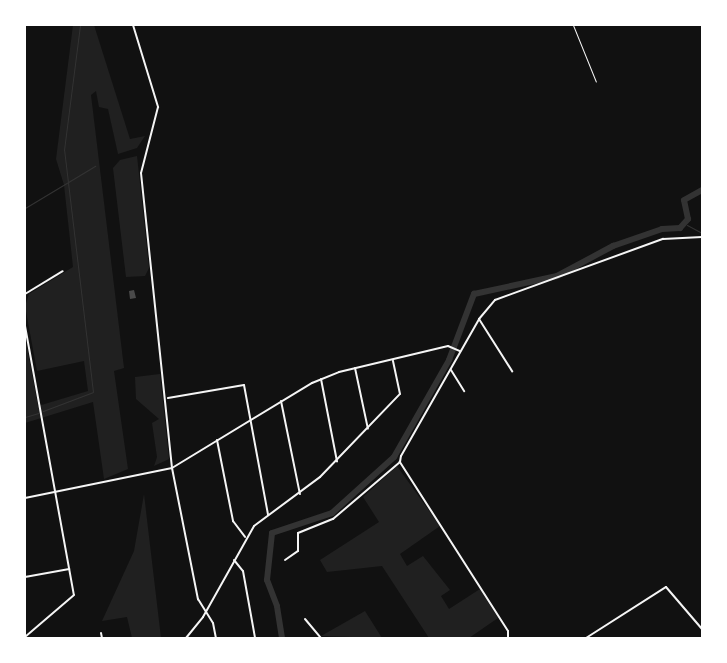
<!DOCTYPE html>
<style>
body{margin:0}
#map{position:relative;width:727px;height:663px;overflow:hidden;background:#111;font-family:Bitter,serif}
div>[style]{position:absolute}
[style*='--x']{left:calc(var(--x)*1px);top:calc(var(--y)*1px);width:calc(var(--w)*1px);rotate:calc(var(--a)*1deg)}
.green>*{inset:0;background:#202020}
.stream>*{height:1px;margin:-0.5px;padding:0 0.5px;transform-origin:0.5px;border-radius:0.5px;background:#333}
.river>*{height:6px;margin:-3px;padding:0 3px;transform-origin:3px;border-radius:3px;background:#333}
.building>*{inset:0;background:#4a4a4a}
.service>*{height:1px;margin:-0.5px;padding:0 0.5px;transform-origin:0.5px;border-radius:0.5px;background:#f5f5f5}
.minor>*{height:2px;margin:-1px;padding:0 1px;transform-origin:1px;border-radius:1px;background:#f5f5f5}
span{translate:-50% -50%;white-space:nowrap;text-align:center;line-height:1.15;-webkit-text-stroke:5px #fff;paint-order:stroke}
.frame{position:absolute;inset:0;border:26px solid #fff;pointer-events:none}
</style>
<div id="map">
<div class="green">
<i style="clip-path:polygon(73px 25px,94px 25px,130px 139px,145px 136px,137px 148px,118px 154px,108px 109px,99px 107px,96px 91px,91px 95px,124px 368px,114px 371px,128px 469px,104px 479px,93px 402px,25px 423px,25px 336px,38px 406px,88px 391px,84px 361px,37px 371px,25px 306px,29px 294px,73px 267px,64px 185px,56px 159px)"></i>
<i style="clip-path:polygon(137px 156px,149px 268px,145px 276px,126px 277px,113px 168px,120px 160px)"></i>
<i style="clip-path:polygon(160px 374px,169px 459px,154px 466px,157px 457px,152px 423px,159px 419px,136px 399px,135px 377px)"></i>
<i style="clip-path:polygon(397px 466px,440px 526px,400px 554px,407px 566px,423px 556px,450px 590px,441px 596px,449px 609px,480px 589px,498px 618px,469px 638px,429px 638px,382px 566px,327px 572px,320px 560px,379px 522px,363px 497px)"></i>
<i style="clip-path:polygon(144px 494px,161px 638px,132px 638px,127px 617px,102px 621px,134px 551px)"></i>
<i style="clip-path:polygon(365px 611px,382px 638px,321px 636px)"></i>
</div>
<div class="stream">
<i style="--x:25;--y:208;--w:82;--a:-31"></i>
<i style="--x:687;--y:225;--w:17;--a:28"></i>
<i style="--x:43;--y:411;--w:53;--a:-20.8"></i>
<i style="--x:93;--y:392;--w:244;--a:-96.8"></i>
<i style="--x:64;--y:150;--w:126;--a:-82.7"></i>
<i style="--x:25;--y:417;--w:14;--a:-17"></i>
</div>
<div class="river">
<i style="--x:282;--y:638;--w:32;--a:-99"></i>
<i style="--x:277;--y:606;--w:28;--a:-111"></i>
<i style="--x:267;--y:580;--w:47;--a:-83.9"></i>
<i style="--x:272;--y:533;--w:63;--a:-18.4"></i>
<i style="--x:332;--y:513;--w:84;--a:-42.1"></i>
<i style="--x:394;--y:457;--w:112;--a:-60.4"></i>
<i style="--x:449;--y:360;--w:71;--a:-69.3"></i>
<i style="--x:474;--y:294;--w:85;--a:-12.2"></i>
<i style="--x:557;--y:276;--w:64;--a:-28.2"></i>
<i style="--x:613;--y:246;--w:52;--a:-19.1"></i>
<i style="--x:662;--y:229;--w:18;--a:-3"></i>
<i style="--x:680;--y:228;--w:12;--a:-48"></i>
<i style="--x:688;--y:219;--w:19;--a:-102"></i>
<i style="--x:684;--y:200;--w:21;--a:-29"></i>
</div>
<div class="building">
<i style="clip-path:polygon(134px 290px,136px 298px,130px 299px,129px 291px)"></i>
</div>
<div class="service">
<i style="--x:573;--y:25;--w:61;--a:68"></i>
</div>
<div class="minor">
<i style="--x:133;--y:25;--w:86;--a:73"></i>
<i style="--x:158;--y:107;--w:68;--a:104.4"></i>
<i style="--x:141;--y:173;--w:297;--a:84"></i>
<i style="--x:172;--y:468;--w:134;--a:78.8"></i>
<i style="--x:198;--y:599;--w:28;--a:58"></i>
<i style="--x:213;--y:623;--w:15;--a:79"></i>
<i style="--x:25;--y:294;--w:44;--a:-31.2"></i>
<i style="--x:479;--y:319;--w:62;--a:57.6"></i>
<i style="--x:25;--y:326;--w:273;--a:79.7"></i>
<i style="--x:74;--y:595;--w:65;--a:139.4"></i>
<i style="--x:355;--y:368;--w:62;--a:78"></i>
<i style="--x:451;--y:370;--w:25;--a:58"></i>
<i style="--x:321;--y:379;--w:84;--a:79"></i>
<i style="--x:168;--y:398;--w:77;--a:-9.7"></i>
<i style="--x:244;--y:385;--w:132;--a:79.5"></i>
<i style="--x:281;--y:401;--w:95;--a:78.5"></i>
<i style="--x:217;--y:440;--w:83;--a:78.8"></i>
<i style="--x:233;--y:521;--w:20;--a:53"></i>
<i style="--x:25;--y:498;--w:150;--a:-11.5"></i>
<i style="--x:172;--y:468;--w:164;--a:-31.3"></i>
<i style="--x:312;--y:383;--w:29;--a:-22"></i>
<i style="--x:339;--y:372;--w:112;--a:-13.4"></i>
<i style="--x:448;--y:346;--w:13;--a:23"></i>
<i style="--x:234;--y:560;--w:14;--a:51"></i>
<i style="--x:243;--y:571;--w:68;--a:79.8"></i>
<i style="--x:285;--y:560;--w:16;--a:-35"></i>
<i style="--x:298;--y:551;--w:18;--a:-90"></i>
<i style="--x:298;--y:533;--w:38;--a:-22"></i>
<i style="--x:333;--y:519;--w:88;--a:-40.4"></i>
<i style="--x:25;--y:577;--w:45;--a:-10.3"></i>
<i style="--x:305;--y:619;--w:25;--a:50"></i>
<i style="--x:101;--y:633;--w:5;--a:79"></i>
<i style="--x:186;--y:638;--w:27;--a:-51"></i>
<i style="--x:203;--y:617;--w:104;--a:-60.7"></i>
<i style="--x:254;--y:526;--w:82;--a:-36.6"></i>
<i style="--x:320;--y:477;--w:115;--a:-46.1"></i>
<i style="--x:400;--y:394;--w:34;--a:-102"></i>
<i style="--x:508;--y:638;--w:7;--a:-90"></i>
<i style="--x:508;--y:631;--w:201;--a:-122.6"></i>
<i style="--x:400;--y:462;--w:6;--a:-81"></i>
<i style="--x:401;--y:456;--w:158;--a:-60.3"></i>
<i style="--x:479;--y:319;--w:25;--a:-50"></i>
<i style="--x:495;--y:300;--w:179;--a:-20"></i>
<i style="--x:663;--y:239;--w:39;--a:-3"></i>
<i style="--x:586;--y:638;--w:95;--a:-32.5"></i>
<i style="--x:666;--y:587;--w:55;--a:49.4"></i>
</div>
<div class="frame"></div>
</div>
